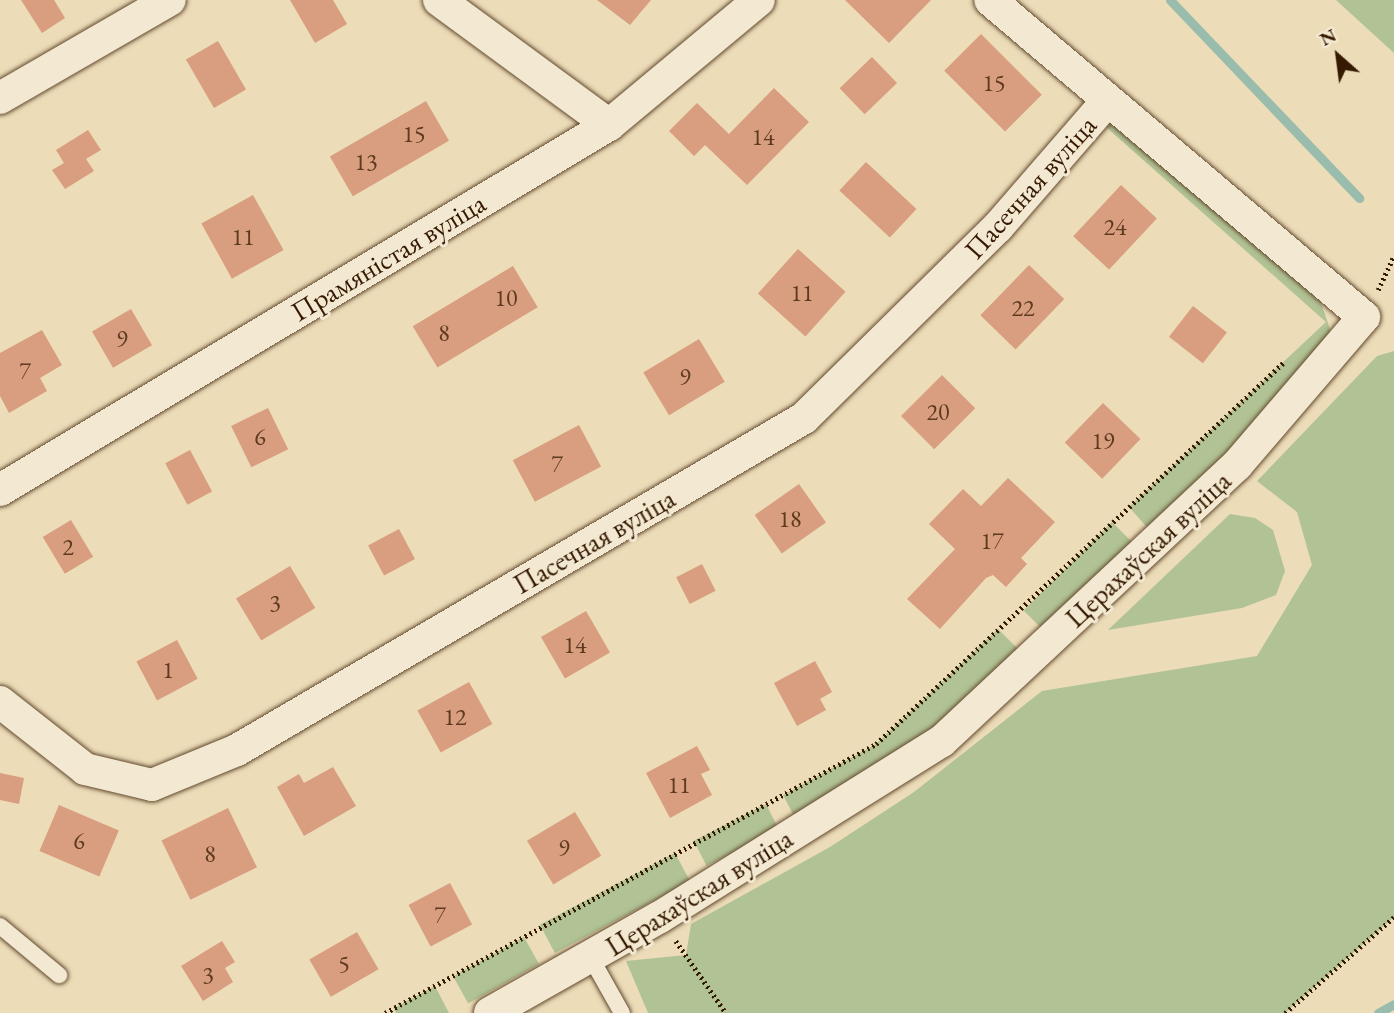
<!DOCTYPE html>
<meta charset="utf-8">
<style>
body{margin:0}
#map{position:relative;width:1394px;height:1013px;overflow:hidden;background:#ecdcb8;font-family:"EB Garamond",serif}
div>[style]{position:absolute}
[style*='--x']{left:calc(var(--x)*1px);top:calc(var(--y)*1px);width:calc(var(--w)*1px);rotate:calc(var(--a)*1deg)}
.green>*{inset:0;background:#b1c294;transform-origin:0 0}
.stream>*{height:9px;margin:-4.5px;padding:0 4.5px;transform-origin:4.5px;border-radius:4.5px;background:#99bcac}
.building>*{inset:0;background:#d89e7f;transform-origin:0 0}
.path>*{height:4.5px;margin-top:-2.25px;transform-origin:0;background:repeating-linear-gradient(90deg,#351901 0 2px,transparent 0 5.5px)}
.roads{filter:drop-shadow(0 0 2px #634a2f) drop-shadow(0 0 2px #634a2f)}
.lane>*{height:16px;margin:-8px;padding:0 8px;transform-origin:8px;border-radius:8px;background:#f3e8d1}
.street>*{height:32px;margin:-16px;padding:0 16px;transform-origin:16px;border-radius:16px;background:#f3e8d1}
span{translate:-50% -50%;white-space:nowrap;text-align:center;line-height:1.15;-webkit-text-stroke:6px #f3e8d1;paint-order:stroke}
.number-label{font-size:24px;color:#5e3a20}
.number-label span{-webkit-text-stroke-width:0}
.street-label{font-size:28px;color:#351901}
.north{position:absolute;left:1303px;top:21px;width:70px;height:70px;-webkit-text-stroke:5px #f3e8d1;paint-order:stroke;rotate:332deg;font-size:19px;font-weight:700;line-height:28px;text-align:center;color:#351901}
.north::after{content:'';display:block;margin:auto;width:24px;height:32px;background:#351901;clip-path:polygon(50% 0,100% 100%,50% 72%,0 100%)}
</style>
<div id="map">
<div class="green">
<i style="clip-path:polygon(1336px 0,1394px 0,1394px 53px)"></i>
<i style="clip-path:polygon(1111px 124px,1133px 135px,1317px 291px,1332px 335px,1324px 357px,1152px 533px,1129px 507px,1326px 322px,1106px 127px)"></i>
<i style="clip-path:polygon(1394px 351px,1394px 917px,1285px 1013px,648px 1013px,626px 961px,686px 955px,691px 924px,830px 847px,914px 792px,1042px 691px,1257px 656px,1312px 565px,1297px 512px,1257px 481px,1377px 356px)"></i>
<i style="clip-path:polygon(1230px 514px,1255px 518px,1273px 530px,1285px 571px,1276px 595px,1242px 608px,1108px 630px)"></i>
<i style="left:1112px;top:522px;width:37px;height:125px;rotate:45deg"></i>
<i style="clip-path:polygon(998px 629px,1022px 653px,955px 714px,796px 820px,783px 795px,876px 744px)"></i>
<i style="left:766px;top:804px;width:28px;height:81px;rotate:63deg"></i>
<i style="left:675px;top:853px;width:32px;height:153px;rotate:62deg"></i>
<i style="left:524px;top:937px;width:31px;height:81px;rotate:61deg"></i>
<i style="clip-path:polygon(435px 986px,449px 1013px,396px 1013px,394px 1008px)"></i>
</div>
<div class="stream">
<i style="--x:1170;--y:0;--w:274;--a:46.3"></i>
<i style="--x:1378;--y:1013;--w:18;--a:-29"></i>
</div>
<div class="building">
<i style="clip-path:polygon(21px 0,54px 0,65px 18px,42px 33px)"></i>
<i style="clip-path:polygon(290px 0,333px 0,347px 24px,315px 43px)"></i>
<i style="clip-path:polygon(597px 0,651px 0,630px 25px)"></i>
<i style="clip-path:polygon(845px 0,931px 0,889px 43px)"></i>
<i style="left:981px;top:34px;width:86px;height:52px;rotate:45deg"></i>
<i style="left:218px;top:41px;width:56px;height:37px;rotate:60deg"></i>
<i style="left:872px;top:57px;width:36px;height:45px;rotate:46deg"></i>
<i style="clip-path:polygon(774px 88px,809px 122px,747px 185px,705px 145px,694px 156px,669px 131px,697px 103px,729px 134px)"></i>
<i style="left:426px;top:101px;width:46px;height:111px;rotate:60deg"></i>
<i style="clip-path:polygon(88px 130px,101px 150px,86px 159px,94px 171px,65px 189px,52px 170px,64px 163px,56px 150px)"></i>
<i style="left:866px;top:162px;width:69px;height:39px;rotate:43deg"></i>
<i style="left:1121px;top:185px;width:49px;height:70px;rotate:43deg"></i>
<i style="left:253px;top:195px;width:63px;height:59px;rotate:61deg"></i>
<i style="left:798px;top:249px;width:64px;height:60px;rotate:42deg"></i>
<i style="left:1029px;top:265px;width:49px;height:70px;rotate:44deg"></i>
<i style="left:513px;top:266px;width:48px;height:117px;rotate:59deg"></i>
<i style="left:1193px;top:306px;width:43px;height:39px;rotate:38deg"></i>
<i style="left:131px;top:309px;width:42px;height:45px;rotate:60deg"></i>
<i style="clip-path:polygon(42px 330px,62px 365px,40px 378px,47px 391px,9px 413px,0 396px,0 353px)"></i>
<i style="left:699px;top:339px;width:50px;height:65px;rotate:59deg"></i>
<i style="left:942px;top:375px;width:47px;height:58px;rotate:45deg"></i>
<i style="left:1103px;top:403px;width:52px;height:55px;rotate:44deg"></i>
<i style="left:268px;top:408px;width:46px;height:41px;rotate:64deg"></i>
<i style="left:579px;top:425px;width:47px;height:75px;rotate:62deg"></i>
<i style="left:190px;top:450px;width:47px;height:28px;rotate:62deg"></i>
<i style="clip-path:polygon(1008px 478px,1055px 522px,1021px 558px,1027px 564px,1006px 587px,993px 575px,986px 578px,940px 629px,907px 599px,955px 549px,929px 524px,963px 489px,981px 506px)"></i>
<i style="left:799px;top:484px;width:47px;height:54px;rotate:55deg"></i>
<i style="left:71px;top:520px;width:43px;height:33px;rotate:59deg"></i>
<i style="left:399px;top:529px;width:34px;height:35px;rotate:62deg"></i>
<i style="left:702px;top:564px;width:30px;height:29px;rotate:63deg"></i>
<i style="left:290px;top:566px;width:49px;height:63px;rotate:59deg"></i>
<i style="left:586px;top:611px;width:48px;height:52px;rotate:60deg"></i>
<i style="left:177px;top:640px;width:44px;height:46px;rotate:62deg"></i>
<i style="clip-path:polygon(815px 661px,832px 692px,820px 699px,826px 710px,797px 726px,774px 683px)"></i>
<i style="left:469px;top:682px;width:48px;height:59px;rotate:61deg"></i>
<i style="clip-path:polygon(697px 746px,710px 770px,701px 774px,712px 795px,670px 818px,646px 773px)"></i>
<i style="clip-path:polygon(333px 767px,356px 806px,304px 836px,277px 787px,299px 774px,304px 783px)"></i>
<i style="clip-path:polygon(0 773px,24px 778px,19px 804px,0 800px)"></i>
<i style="left:59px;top:805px;width:65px;height:50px;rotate:23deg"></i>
<i style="left:228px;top:808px;width:66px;height:74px;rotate:64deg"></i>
<i style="left:575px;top:812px;width:51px;height:56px;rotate:59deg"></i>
<i style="left:450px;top:883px;width:47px;height:47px;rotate:62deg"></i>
<i style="left:357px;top:932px;width:43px;height:55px;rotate:60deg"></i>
<i style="clip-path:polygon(222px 941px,235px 962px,225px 968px,233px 982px,203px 1001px,181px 966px)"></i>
</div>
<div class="path">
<i style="--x:1378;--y:290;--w:38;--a:-65"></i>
<i style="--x:676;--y:941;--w:88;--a:55.2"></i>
<i style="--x:385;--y:1013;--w:560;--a:-28.72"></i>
<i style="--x:876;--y:744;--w:559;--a:-43.11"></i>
<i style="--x:1285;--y:1013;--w:145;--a:-41.4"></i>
</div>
<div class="roads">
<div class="lane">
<i style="--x:0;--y:926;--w:77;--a:39.7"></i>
<i style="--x:591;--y:958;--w:63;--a:60.6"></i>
</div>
<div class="street">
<i style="--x:439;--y:0;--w:211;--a:36.3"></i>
<i style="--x:0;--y:98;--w:196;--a:-30"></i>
<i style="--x:0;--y:490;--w:710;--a:-30.94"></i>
<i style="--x:609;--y:125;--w:195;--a:-39.8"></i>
<i style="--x:0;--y:702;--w:108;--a:38.2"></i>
<i style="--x:85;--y:769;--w:69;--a:13.4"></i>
<i style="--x:152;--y:785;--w:92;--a:-22.4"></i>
<i style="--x:237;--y:750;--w:657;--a:-30.35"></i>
<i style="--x:804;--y:418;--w:272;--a:-44.6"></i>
<i style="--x:998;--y:227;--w:167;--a:-49.1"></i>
<i style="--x:490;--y:1013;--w:195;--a:-29.5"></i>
<i style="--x:660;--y:917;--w:332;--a:-32"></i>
<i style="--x:942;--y:741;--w:404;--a:-43.1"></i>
<i style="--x:1237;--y:465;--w:195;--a:-49.4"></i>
<i style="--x:1364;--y:317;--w:490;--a:-139.7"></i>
</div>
</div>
<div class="number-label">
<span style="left:994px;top:83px">15</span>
<span style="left:414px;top:134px">15</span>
<span style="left:763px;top:137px">14</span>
<span style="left:366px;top:162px">13</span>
<span style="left:1115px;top:227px">24</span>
<span style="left:243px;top:237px">11</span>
<span style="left:802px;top:293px">11</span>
<span style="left:506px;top:298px">10</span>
<span style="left:1023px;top:308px">22</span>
<span style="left:444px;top:333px">8</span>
<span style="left:122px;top:339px">9</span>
<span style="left:25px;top:371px">7</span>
<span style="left:685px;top:377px">9</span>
<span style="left:938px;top:412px">20</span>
<span style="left:260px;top:437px">6</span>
<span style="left:1103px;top:441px">19</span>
<span style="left:557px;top:464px">7</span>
<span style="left:790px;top:519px">18</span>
<span style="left:992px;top:541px">17</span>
<span style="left:68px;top:547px">2</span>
<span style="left:275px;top:603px">3</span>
<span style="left:575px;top:645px">14</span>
<span style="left:168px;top:670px">1</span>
<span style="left:455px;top:717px">12</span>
<span style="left:679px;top:785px">11</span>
<span style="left:79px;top:841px">6</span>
<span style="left:564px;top:848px">9</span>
<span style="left:210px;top:854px">8</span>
<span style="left:440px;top:915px">7</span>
<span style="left:344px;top:964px">5</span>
<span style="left:208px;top:975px">3</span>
</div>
<div class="street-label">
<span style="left:1030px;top:187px;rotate:-48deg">Пасечная вуліца</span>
<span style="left:388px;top:257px;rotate:-31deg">Прамяністая вуліца</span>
<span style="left:594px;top:541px;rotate:-30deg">Пасечная вуліца</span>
<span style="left:1148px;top:549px;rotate:-43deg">Церахаўская вуліца</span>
<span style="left:699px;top:892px;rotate:-32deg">Церахаўская вуліца</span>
</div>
<div class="north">N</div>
</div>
